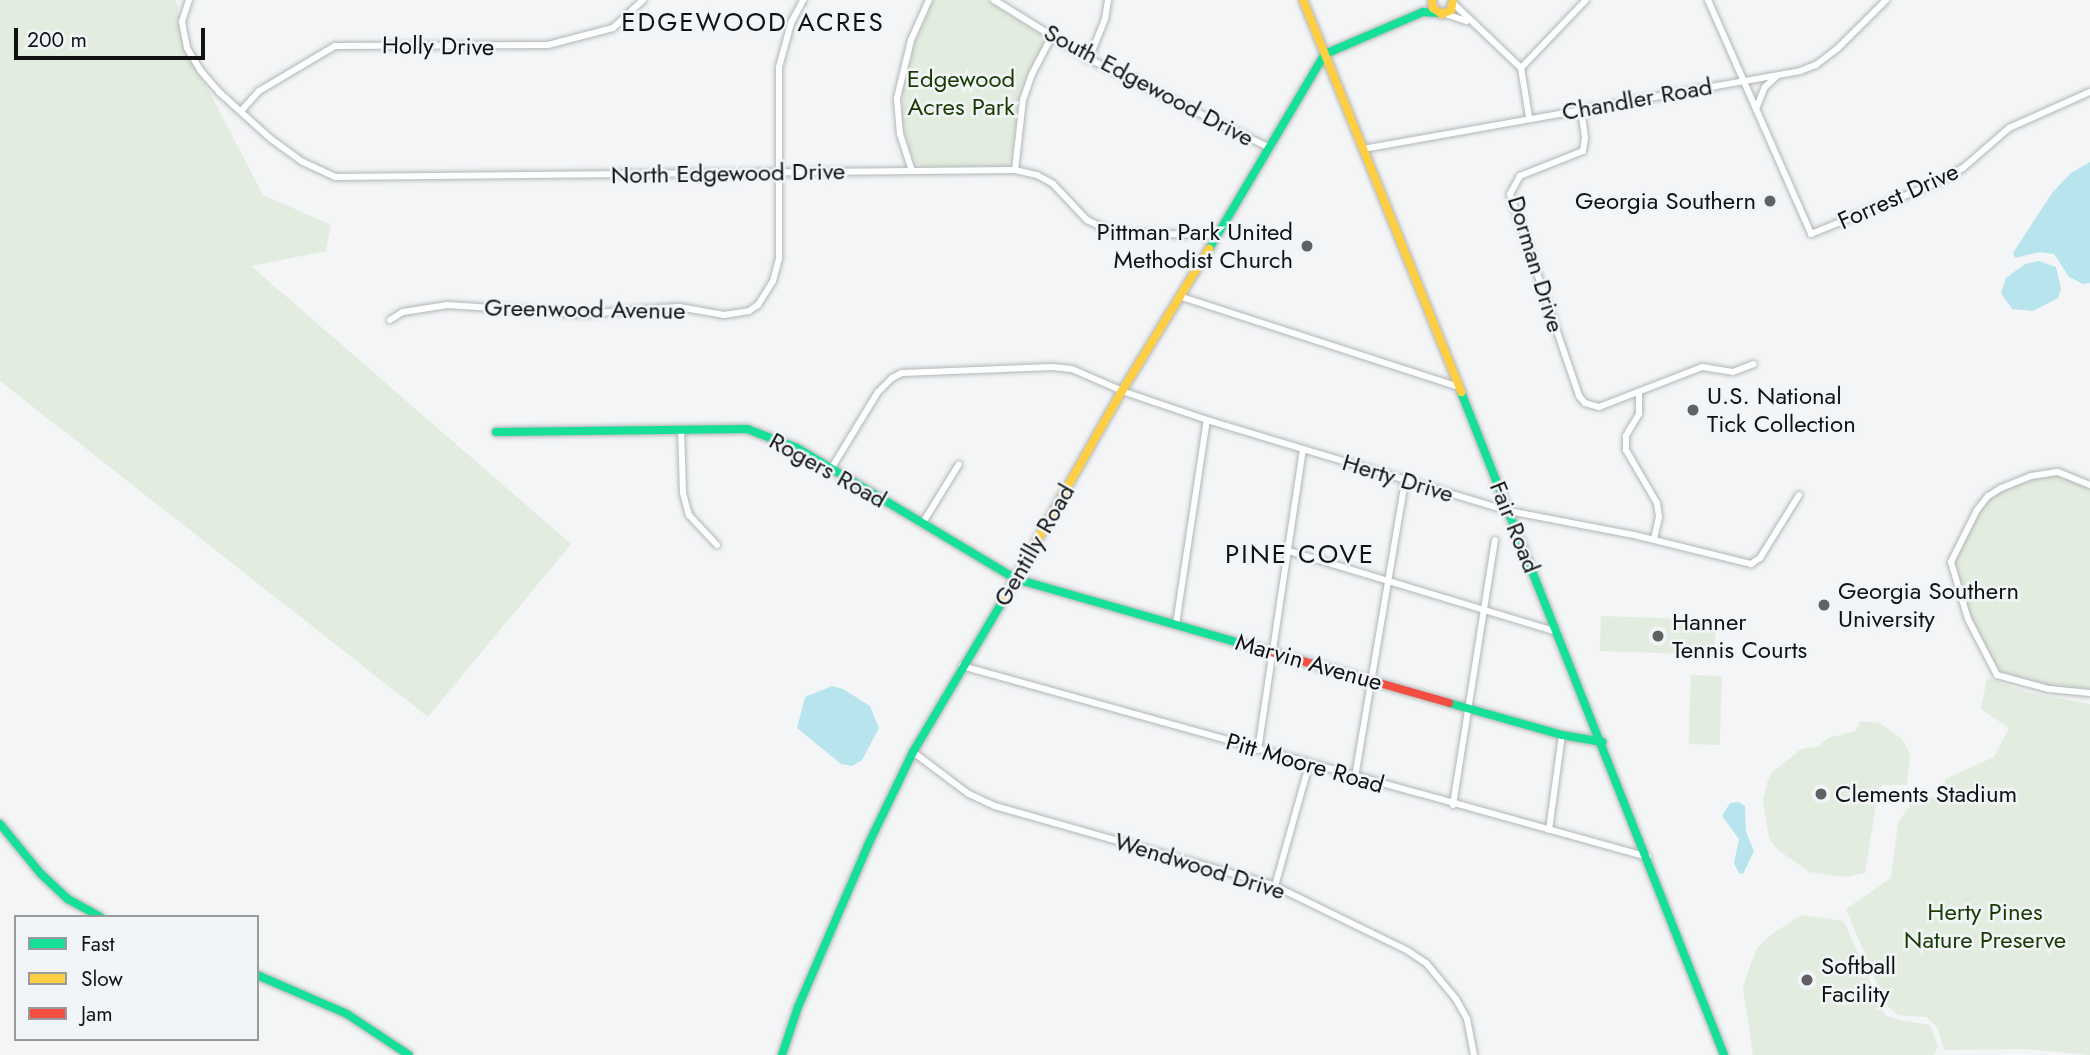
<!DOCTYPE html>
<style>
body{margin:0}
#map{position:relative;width:2090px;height:1055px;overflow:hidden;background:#f3f5f7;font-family:Jost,sans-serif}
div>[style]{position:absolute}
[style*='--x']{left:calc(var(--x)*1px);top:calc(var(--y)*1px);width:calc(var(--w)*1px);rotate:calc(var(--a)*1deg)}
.green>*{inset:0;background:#e2eddf;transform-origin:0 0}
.water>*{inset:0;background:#b8e4ee}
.roads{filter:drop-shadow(0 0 2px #b4b6b7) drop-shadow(0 0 2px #b4b6b7)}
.street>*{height:6px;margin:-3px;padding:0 3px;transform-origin:3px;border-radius:3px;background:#fdfefe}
.fast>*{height:8px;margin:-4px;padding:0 4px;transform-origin:4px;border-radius:4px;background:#16e098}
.slow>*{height:8px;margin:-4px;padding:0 4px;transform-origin:4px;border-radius:4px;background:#ffcf43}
.jam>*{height:8px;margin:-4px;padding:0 4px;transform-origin:4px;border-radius:4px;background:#f24e42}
.dots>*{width:19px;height:19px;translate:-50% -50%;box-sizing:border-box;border:4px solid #f2f5f8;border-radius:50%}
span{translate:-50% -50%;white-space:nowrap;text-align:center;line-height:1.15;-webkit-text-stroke:5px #f2f5f8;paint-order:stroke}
.street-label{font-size:24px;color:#111213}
.park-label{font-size:24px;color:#173b00}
.poi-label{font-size:24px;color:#111213}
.right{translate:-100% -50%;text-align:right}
.left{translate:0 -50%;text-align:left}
.neighbourhood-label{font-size:26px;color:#111213;letter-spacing:2px}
.legend{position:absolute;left:14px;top:915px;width:245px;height:126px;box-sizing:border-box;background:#f2f5f8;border:2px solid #989a9c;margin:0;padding:9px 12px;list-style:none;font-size:21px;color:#111213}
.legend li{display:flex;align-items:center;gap:14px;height:35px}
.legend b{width:35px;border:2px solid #989a9c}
.scale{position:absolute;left:14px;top:28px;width:191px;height:32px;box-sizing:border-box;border:4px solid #111213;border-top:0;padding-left:9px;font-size:21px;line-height:24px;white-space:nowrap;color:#111213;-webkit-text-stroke:5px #f2f5f8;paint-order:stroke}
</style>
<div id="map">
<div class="green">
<i style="clip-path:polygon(0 0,176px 0,187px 49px,263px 195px,331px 225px,326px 251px,251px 266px,571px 544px,428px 717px,0 381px)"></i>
<i style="clip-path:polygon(933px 0,987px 0,1046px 38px,1021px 91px,1011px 161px,1007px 167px,925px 167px,916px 163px,910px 152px,902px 121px,903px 87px,914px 45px)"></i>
<i style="clip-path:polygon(2057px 472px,2090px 485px,2090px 693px,2072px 693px,1997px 675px,1968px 619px,1951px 562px,1988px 496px,2031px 476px)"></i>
<i style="left:1601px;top:616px;width:115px;height:35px;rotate:2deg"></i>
<i style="left:1691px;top:675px;width:31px;height:69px;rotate:2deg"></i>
<i style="clip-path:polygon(1987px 678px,2027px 692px,2090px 704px,2090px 1055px,2025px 1049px,1944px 1050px,1937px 1027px,1926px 1017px,1898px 1015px,1886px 1005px,1846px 909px,1891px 878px,1898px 823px,1912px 802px,1945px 794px,1945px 779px,1994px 757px,2009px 728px,1981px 709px)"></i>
<i style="clip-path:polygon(1860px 721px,1880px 723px,1901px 738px,1910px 754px,1907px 785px,1884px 785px,1879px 787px,1865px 873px,1845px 877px,1809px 872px,1777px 849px,1769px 838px,1763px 801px,1767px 783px,1771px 773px,1801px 749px,1819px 746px,1828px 738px,1855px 731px)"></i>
<i style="clip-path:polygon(1802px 915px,1844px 921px,1885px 1015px,1899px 1020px,1930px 1025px,1938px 1046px,1934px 1055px,1753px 1055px,1743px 988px,1748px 971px,1757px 948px,1773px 933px)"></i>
</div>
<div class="water">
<i style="clip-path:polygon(2090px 162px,2090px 283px,2083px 284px,2069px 277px,2054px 254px,2040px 252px,2015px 258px,2013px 253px,2052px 193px,2071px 173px)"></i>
<i style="clip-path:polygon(2039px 261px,2056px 267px,2061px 289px,2058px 298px,2033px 311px,2012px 309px,2001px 293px,2006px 278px,2025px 264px)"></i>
<i style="clip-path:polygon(832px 686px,843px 689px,870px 706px,879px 728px,862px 760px,852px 766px,841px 764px,797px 728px,805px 697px)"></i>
<i style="clip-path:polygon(1738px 802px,1745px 806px,1746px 832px,1754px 851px,1743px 874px,1739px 873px,1734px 863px,1739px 839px,1722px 816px,1730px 803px)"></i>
</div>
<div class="roads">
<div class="street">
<i style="--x:189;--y:0;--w:23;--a:108"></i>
<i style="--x:182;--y:22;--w:26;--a:79"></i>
<i style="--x:187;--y:48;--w:26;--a:59"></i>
<i style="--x:200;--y:70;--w:29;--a:49"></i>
<i style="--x:219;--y:92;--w:70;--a:42.1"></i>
<i style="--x:271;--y:139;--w:39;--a:36"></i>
<i style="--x:303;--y:162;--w:35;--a:25"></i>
<i style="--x:335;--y:177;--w:680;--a:-0.59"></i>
<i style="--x:1015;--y:170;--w:23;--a:13"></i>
<i style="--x:1037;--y:175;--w:18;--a:29"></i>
<i style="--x:1053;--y:184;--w:50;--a:46.6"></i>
<i style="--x:1087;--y:220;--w:31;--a:25"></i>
<i style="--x:1115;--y:233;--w:100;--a:1.1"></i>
<i style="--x:994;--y:0;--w:112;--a:31.8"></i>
<i style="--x:1089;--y:59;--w:199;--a:26.2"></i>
<i style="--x:1708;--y:0;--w:256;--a:66.2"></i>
<i style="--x:1811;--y:234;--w:135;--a:-22.2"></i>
<i style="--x:1936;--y:183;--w:31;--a:-29"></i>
<i style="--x:1963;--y:168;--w:61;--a:-41"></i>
<i style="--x:2009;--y:128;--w:89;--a:-24"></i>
<i style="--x:1454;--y:4;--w:93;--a:43.7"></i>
<i style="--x:1445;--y:14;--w:23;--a:18"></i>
<i style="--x:1089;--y:59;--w:43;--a:-68.2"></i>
<i style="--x:1105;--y:19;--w:19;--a:-81"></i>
<i style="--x:1521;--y:68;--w:94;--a:-46.3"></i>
<i style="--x:1521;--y:68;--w:50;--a:80.7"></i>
<i style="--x:1581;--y:109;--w:29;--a:82"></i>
<i style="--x:1585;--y:138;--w:13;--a:99"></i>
<i style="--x:1583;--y:151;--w:68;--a:158.4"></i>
<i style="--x:1520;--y:176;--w:21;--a:119"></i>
<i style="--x:1510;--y:194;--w:213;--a:71.1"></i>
<i style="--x:1579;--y:396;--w:9;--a:49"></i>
<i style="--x:1585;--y:403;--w:15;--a:16"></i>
<i style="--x:1599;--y:407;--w:110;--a:-21.2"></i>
<i style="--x:1702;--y:367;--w:31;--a:9"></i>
<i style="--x:1733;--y:372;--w:22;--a:-21"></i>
<i style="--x:1756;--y:109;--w:24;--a:-68"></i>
<i style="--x:1765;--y:87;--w:16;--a:-43"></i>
<i style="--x:241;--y:111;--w:27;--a:-48"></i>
<i style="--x:259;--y:91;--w:88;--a:-30.6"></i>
<i style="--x:335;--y:46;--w:213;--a:-0.3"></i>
<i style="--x:548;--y:45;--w:67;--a:-14.7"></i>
<i style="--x:613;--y:28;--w:41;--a:-43"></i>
<i style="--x:1363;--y:149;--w:444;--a:-10.1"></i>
<i style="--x:1800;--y:71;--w:17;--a:-21"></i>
<i style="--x:1816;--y:65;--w:28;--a:-38"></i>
<i style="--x:1838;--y:48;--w:68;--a:-45"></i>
<i style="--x:1015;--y:170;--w:70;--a:-83.5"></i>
<i style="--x:1023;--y:100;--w:28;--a:-71"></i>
<i style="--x:1032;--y:74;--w:43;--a:-62.2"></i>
<i style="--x:912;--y:171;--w:39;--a:-108"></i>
<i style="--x:900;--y:134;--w:36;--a:-95"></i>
<i style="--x:897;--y:98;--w:60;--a:-76.4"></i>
<i style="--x:911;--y:40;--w:44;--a:-65.8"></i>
<i style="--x:1182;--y:297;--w:291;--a:18"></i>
<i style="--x:390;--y:320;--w:15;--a:-32"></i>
<i style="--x:403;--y:312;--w:45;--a:-9"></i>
<i style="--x:447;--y:305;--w:137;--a:3.8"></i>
<i style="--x:584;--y:314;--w:95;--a:-4.2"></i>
<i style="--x:679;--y:307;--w:46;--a:10.1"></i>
<i style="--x:724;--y:315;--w:25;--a:-9"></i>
<i style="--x:749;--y:311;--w:11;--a:-34"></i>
<i style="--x:758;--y:305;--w:28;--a:-58"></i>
<i style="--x:773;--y:281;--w:23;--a:-75"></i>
<i style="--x:779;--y:259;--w:192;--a:-90"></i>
<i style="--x:779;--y:67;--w:46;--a:-74.7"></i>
<i style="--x:791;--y:23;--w:26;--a:-62"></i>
<i style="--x:1639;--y:394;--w:20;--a:90"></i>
<i style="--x:1639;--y:414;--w:26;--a:121"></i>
<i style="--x:1626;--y:436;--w:14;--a:90"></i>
<i style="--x:1626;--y:450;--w:61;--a:59.7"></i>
<i style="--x:1657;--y:503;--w:14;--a:82"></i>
<i style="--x:1659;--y:517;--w:23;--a:103"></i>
<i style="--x:681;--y:429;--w:64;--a:88.2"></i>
<i style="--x:683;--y:493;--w:23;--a:75"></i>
<i style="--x:689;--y:515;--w:41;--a:47"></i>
<i style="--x:831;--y:469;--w:90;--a:-58.6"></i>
<i style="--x:878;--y:392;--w:20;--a:-45"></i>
<i style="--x:892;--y:378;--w:11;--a:-27"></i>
<i style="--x:902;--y:373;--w:150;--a:-2.3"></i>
<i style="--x:1052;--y:367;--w:20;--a:6"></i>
<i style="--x:1072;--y:369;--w:55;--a:23.7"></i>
<i style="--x:1122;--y:391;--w:90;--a:18.8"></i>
<i style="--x:1207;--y:420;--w:315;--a:16.8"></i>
<i style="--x:1509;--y:511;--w:127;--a:10.9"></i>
<i style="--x:1634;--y:535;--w:121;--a:13.9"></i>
<i style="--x:1751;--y:564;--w:11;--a:-34"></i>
<i style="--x:1760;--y:558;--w:74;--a:-58.2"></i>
<i style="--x:2090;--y:485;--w:35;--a:-158"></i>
<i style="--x:2057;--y:472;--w:26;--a:171"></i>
<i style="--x:2031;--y:476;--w:32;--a:158"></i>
<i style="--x:2001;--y:488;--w:15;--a:148"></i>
<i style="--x:1988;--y:496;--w:18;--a:128"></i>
<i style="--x:1977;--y:510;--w:58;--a:116.6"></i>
<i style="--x:1951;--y:562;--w:59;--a:73.4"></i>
<i style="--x:1968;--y:619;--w:63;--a:62.6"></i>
<i style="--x:1997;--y:675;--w:54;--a:15.1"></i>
<i style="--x:2049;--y:689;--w:41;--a:5.6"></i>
<i style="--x:922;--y:524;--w:70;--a:-58.3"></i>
<i style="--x:1289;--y:551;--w:280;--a:16.8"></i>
<i style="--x:1176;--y:624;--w:206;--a:-81.4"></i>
<i style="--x:962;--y:666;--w:712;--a:15.56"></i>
<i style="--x:1258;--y:750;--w:304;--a:-81.5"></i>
<i style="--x:913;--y:752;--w:70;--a:36.9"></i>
<i style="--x:969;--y:794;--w:29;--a:25"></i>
<i style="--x:995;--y:806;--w:291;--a:15.9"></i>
<i style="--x:1275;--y:886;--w:148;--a:26"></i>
<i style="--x:1408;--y:951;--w:23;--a:34"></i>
<i style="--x:1427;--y:964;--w:45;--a:50.4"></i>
<i style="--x:1456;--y:999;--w:23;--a:61"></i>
<i style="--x:1467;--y:1019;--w:37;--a:79"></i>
<i style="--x:1355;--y:777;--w:301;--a:-80.4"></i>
<i style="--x:1453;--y:805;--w:268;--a:-81"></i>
<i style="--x:1549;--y:830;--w:96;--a:-82.2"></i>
<i style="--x:1275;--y:886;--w:126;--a:-74.3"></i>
</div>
<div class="fast">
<i style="--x:1209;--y:249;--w:227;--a:-59.3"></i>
<i style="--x:1325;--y:54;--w:107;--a:-23.2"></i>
<i style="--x:1423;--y:12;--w:15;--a:4"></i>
<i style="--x:1461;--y:392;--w:713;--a:68.36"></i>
<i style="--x:496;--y:432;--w:251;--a:-0.7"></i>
<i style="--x:747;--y:429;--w:53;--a:20.8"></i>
<i style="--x:797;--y:448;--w:255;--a:30.9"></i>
<i style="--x:1016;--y:579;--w:247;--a:16"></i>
<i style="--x:1449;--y:703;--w:117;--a:15.8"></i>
<i style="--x:1562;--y:735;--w:41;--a:9.9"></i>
<i style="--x:0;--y:824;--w:65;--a:50.6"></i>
<i style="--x:41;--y:874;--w:37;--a:43"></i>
<i style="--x:68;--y:899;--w:37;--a:29"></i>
<i style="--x:257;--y:975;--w:98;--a:23.4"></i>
<i style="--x:347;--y:1014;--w:74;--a:33.5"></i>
<i style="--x:782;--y:1055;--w:51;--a:-71.6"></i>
<i style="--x:798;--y:1007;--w:176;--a:-66.6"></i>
<i style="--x:868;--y:845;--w:103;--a:-64.2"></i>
<i style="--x:913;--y:752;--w:174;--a:-59.3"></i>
</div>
<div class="slow">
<i style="--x:1303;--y:0;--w:423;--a:68"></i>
<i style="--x:1432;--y:0;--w:8;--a:83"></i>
<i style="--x:1433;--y:8;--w:11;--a:34"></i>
<i style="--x:1442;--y:14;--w:10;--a:-24"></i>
<i style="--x:1451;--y:10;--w:10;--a:-79"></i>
<i style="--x:1002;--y:602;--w:243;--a:-60.4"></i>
<i style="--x:1122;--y:391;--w:167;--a:-58.5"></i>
</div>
<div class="jam">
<i style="--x:1253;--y:647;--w:204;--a:15.9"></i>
</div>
</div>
<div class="dots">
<i style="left:1770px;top:201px;background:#606163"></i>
<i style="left:1307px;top:246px;background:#606163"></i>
<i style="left:1693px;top:410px;background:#606163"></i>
<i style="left:1824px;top:605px;background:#606163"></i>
<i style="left:1658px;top:636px;background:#606163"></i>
<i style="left:1821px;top:794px;background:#606163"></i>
<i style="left:1807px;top:980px;background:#606163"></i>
</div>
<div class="street-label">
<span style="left:438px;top:46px;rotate:1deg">Holly Drive</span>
<span style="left:1149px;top:85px;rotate:28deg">South Edgewood Drive</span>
<span style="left:1637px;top:99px;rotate:-10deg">Chandler Road</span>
<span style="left:728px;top:173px;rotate:-1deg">North Edgewood Drive</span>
<span style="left:1898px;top:196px;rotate:-24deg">Forrest Drive</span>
<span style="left:1536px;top:264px;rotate:73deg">Dorman Drive</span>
<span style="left:585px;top:309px;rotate:1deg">Greenwood Avenue</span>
<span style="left:828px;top:470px;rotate:29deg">Rogers Road</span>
<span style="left:1398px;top:478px;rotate:17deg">Herty Drive</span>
<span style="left:1515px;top:527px;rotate:68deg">Fair Road</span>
<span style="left:1034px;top:545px;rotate:-60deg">Gentilly Road</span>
<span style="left:1309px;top:662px;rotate:16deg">Marvin Avenue</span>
<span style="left:1305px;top:763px;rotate:16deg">Pitt Moore Road</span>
<span style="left:1200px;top:866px;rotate:17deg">Wendwood Drive</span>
</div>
<div class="park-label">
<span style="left:961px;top:93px">Edgewood<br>Acres Park</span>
<span style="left:1985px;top:926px">Herty Pines<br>Nature Preserve</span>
</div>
<div class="poi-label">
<span class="right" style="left:1756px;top:201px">Georgia Southern</span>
<span class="right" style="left:1293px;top:246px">Pittman Park United<br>Methodist Church</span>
<span class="left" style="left:1707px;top:410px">U.S. National<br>Tick Collection</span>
<span class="left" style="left:1838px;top:605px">Georgia Southern<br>University</span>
<span class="left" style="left:1672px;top:636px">Hanner<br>Tennis Courts</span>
<span class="left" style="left:1835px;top:794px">Clements Stadium</span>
<span class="left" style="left:1821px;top:980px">Softball<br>Facility</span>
</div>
<div class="neighbourhood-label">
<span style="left:753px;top:23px">EDGEWOOD ACRES</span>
<span style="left:1300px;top:555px">PINE COVE</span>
</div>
<ul class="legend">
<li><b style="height:9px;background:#16e098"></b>Fast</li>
<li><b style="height:9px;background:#ffcf43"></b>Slow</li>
<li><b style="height:9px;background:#f24e42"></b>Jam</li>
</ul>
<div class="scale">200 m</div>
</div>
